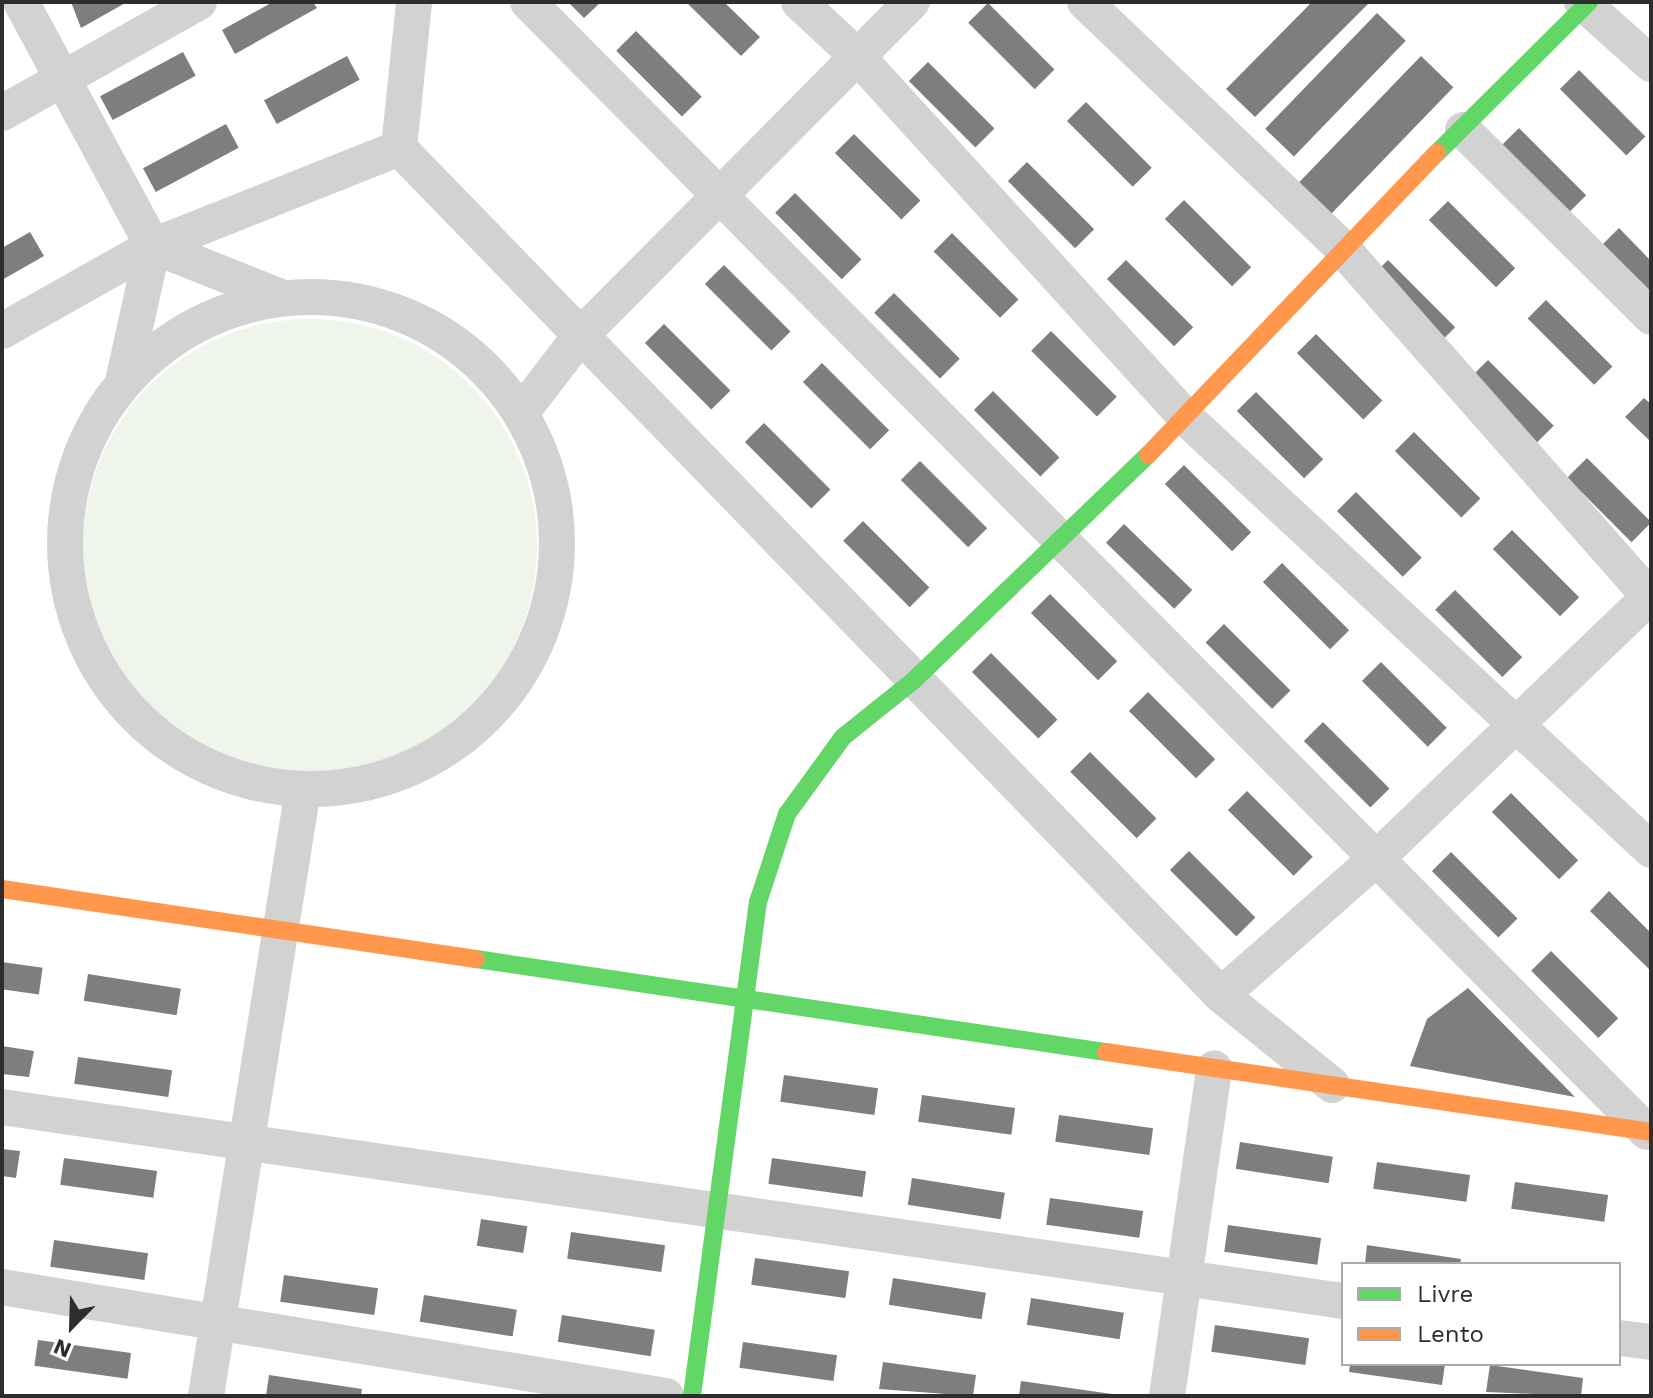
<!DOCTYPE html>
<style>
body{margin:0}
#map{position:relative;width:1653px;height:1398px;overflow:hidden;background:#fff;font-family:"Work Sans",sans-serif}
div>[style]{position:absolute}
.green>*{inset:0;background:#f0f5eb}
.round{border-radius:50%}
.building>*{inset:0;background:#7e7e7e;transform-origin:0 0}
.street>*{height:36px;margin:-18px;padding:0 18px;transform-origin:18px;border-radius:18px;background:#d2d2d2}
.street>.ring{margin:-18px;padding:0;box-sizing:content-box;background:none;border:36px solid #d2d2d2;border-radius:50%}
.fast>*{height:18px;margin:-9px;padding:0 9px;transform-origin:9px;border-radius:9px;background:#63d668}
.slow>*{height:18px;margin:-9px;padding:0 9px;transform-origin:9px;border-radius:9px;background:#ff974d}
span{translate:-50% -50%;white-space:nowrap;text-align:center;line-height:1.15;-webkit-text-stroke:8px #fff;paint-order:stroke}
.frame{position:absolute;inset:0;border:4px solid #2d2d2d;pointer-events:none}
.legend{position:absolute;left:1341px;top:1262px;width:280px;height:104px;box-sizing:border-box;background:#fff;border:2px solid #ababab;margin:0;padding:10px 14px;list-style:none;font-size:24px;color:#2d2d2d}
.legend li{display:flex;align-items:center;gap:16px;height:40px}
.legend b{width:40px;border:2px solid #ababab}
.north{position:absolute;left:32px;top:1286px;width:80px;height:80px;-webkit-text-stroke:6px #fff;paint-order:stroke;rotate:203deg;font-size:22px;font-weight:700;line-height:32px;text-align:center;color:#2d2d2d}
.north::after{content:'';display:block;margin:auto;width:28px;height:36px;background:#2d2d2d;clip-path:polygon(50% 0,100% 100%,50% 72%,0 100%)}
</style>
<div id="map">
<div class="green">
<div class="round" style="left:83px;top:319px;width:454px;height:454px"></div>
</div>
<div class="building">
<div style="clip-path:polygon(71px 2px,127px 2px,81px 28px)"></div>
<div style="clip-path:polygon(273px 2px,313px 2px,317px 8px,235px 54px,222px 30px)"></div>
<div style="clip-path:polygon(568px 2px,601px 2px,584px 18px)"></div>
<div style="clip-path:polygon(686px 2px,724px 2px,760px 37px,741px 56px)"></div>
<div style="clip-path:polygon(1312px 2px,1370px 2px,1255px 117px,1226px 89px)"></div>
<div style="left:988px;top:3px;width:94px;height:28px;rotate:45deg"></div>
<div style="left:1377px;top:13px;width:40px;height:161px;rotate:44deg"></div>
<div style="left:636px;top:31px;width:93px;height:28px;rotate:45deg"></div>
<div style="left:183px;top:52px;width:27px;height:94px;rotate:62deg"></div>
<div style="left:347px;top:56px;width:27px;height:94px;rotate:62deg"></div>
<div style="left:1421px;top:56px;width:45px;height:182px;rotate:44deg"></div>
<div style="left:928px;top:62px;width:94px;height:27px;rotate:45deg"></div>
<div style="left:1579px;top:70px;width:94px;height:27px;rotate:45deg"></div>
<div style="left:1086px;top:102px;width:93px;height:27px;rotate:45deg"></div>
<div style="left:226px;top:124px;width:27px;height:94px;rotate:62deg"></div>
<div style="left:1519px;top:128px;width:95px;height:27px;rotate:45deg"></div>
<div style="left:854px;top:134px;width:94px;height:27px;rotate:45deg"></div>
<div style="left:1027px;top:162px;width:95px;height:27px;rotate:45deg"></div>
<div style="left:795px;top:193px;width:94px;height:28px;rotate:45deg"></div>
<div style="left:1184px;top:200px;width:95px;height:27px;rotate:45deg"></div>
<div style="left:1448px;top:201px;width:95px;height:27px;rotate:45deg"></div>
<div style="clip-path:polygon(1619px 228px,1651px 261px,1651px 299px,1600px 247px)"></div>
<div style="clip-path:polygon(30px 232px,44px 256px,2px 280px,2px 248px)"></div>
<div style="left:952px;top:233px;width:94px;height:26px;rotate:45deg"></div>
<div style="left:1126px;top:260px;width:95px;height:27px;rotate:45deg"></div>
<div style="left:1388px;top:260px;width:95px;height:27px;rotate:45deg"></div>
<div style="left:724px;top:265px;width:94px;height:27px;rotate:45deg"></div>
<div style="left:894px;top:293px;width:93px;height:28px;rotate:45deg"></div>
<div style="left:1546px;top:300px;width:94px;height:26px;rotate:45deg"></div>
<div style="left:664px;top:324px;width:94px;height:27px;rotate:45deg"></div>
<div style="left:1051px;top:331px;width:93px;height:28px;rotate:45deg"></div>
<div style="left:1316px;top:334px;width:94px;height:27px;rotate:45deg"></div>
<div style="left:1488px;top:360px;width:93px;height:27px;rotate:45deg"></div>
<div style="left:822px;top:363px;width:95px;height:27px;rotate:45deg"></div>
<div style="left:993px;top:391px;width:94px;height:27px;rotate:45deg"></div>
<div style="left:1256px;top:392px;width:95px;height:27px;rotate:45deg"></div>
<div style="clip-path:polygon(1644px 398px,1651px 404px,1651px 442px,1625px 417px)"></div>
<div style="left:764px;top:423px;width:94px;height:27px;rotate:45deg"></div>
<div style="left:1414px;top:432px;width:94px;height:27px;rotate:45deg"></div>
<div style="left:1587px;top:458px;width:91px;height:28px;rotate:45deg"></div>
<div style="left:920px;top:461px;width:95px;height:27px;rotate:45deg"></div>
<div style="left:1184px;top:465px;width:95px;height:27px;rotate:45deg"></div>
<div style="left:1356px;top:492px;width:93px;height:27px;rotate:45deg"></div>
<div style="left:863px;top:521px;width:94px;height:28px;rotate:45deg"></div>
<div style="left:1124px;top:524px;width:95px;height:26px;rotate:44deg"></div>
<div style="left:1512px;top:530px;width:95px;height:27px;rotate:45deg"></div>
<div style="left:1282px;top:563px;width:95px;height:27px;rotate:45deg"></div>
<div style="left:1455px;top:590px;width:95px;height:28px;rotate:45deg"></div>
<div style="left:1050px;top:594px;width:95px;height:27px;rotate:45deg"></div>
<div style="left:1224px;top:624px;width:94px;height:26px;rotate:45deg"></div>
<div style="left:991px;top:653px;width:94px;height:27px;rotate:45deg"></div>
<div style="left:1381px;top:662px;width:93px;height:27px;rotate:45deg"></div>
<div style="left:1148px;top:692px;width:95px;height:27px;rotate:45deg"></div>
<div style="left:1323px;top:722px;width:94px;height:27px;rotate:45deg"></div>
<div style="left:1090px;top:752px;width:94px;height:28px;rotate:45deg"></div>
<div style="left:1247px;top:791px;width:93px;height:27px;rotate:45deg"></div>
<div style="left:1511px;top:793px;width:95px;height:27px;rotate:45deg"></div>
<div style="left:1189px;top:851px;width:94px;height:27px;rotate:45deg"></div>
<div style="left:1451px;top:852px;width:94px;height:27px;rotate:45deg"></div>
<div style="clip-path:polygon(1609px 891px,1651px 933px,1651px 971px,1590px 911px)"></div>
<div style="left:1551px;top:951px;width:95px;height:28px;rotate:45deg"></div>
<div style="left:2px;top:962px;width:41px;height:27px;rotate:8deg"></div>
<div style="left:88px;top:974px;width:94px;height:27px;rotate:9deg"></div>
<div style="clip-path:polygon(1468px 988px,1575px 1097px,1410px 1066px,1427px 1019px)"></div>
<div style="clip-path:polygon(2px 1046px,34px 1051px,29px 1077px,2px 1074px)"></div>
<div style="left:78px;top:1057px;width:95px;height:27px;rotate:8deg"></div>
<div style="left:784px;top:1075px;width:95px;height:27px;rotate:8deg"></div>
<div style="left:922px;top:1095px;width:94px;height:27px;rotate:8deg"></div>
<div style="left:1059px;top:1115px;width:95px;height:27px;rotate:8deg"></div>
<div style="left:1240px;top:1142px;width:94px;height:27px;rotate:9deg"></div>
<div style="clip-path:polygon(2px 1149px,20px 1151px,16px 1178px,2px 1176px)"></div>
<div style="left:64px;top:1158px;width:94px;height:27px;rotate:8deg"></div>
<div style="left:772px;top:1158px;width:95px;height:26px;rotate:8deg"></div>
<div style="left:1377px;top:1162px;width:94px;height:27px;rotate:8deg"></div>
<div style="left:912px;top:1178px;width:94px;height:27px;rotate:9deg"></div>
<div style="left:1515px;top:1182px;width:94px;height:27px;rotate:8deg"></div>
<div style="left:1050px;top:1198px;width:94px;height:27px;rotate:8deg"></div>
<div style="left:481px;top:1219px;width:47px;height:27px;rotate:9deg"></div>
<div style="left:1228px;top:1225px;width:94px;height:27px;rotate:8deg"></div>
<div style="left:571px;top:1232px;width:95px;height:27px;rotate:8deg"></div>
<div style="left:54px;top:1240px;width:95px;height:27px;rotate:8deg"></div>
<div style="clip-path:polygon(1367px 1245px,1461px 1259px,1460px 1264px,1365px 1264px)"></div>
<div style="left:755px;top:1258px;width:95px;height:27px;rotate:8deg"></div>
<div style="left:284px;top:1275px;width:95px;height:27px;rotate:8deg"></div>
<div style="left:893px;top:1278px;width:94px;height:27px;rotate:9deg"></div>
<div style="left:424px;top:1295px;width:94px;height:27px;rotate:9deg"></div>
<div style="left:1031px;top:1298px;width:94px;height:27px;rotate:9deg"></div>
<div style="left:562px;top:1315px;width:94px;height:27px;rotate:9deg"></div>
<div style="left:1215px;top:1325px;width:95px;height:27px;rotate:8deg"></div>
<div style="left:38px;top:1340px;width:94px;height:26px;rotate:8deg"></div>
<div style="left:743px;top:1342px;width:95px;height:26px;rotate:8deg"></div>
<div style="clip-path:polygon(883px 1362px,976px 1375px,973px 1396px,879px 1389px)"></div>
<div style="clip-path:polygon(1350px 1364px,1445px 1364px,1442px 1385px,1349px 1372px)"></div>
<div style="clip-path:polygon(1490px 1365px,1583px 1378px,1581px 1396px,1486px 1392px)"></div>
<div style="clip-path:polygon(269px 1375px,362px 1389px,361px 1396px,266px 1396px)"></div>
<div style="clip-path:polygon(1021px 1381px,1112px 1394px,1112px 1396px,1019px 1396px)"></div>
</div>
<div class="street">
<div style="left:21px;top:2px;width:277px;rotate:61.6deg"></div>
<div style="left:153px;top:246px;width:140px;rotate:21.8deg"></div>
<div style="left:528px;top:2px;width:1590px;rotate:45.28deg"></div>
<div style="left:799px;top:2px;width:78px;rotate:42.9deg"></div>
<div style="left:856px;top:55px;width:491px;rotate:47.7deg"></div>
<div style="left:1186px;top:418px;width:635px;rotate:42.89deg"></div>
<div style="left:1085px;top:2px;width:356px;rotate:43.7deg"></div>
<div style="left:1342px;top:248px;width:468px;rotate:48.6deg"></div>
<div style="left:1582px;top:2px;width:93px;rotate:41.9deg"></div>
<div style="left:2px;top:113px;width:226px;rotate:-29.4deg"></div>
<div style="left:1463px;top:130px;width:265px;rotate:44.8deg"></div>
<div style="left:399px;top:148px;width:1180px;rotate:45.86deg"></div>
<div style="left:1221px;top:995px;width:143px;rotate:39deg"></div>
<div style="left:399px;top:148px;width:147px;rotate:-84.1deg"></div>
<div class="ring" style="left:65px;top:297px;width:456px;height:456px"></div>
<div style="left:2px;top:331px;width:173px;rotate:-29.4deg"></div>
<div style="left:153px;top:246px;width:265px;rotate:-21.7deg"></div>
<div style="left:123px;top:382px;width:139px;rotate:-77.6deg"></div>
<div style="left:521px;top:413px;width:98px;rotate:-52.4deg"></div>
<div style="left:581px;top:335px;width:470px;rotate:-45.2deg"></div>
<div style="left:1221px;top:995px;width:208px;rotate:-41.3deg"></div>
<div style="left:1377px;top:858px;width:380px;rotate:-43.8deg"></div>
<div style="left:2px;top:1107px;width:1355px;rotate:8.23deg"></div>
<div style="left:2px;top:1287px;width:673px;rotate:9.32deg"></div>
<div style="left:1619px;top:1338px;width:32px;rotate:7deg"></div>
<div style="left:206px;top:1396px;width:614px;rotate:-80.91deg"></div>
<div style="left:1167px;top:1396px;width:331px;rotate:-81.8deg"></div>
</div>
<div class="fast">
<div style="left:1437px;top:153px;width:214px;rotate:-44.8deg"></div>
<div style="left:476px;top:959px;width:637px;rotate:8.4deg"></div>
<div style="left:692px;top:1396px;width:498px;rotate:-82.4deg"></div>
<div style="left:758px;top:902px;width:93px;rotate:-71.8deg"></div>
<div style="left:787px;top:814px;width:95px;rotate:-54deg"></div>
<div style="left:843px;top:737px;width:90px;rotate:-38.7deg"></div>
<div style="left:913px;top:681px;width:326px;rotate:-43.9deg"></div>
</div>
<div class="slow">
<div style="left:1148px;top:455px;width:418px;rotate:-46.3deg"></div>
<div style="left:2px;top:889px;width:479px;rotate:8.4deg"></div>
<div style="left:1106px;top:1052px;width:551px;rotate:8.35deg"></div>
</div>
<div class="frame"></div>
<ul class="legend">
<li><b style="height:10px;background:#63d668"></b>Livre</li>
<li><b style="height:10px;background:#ff974d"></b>Lento</li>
</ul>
<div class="north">N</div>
</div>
